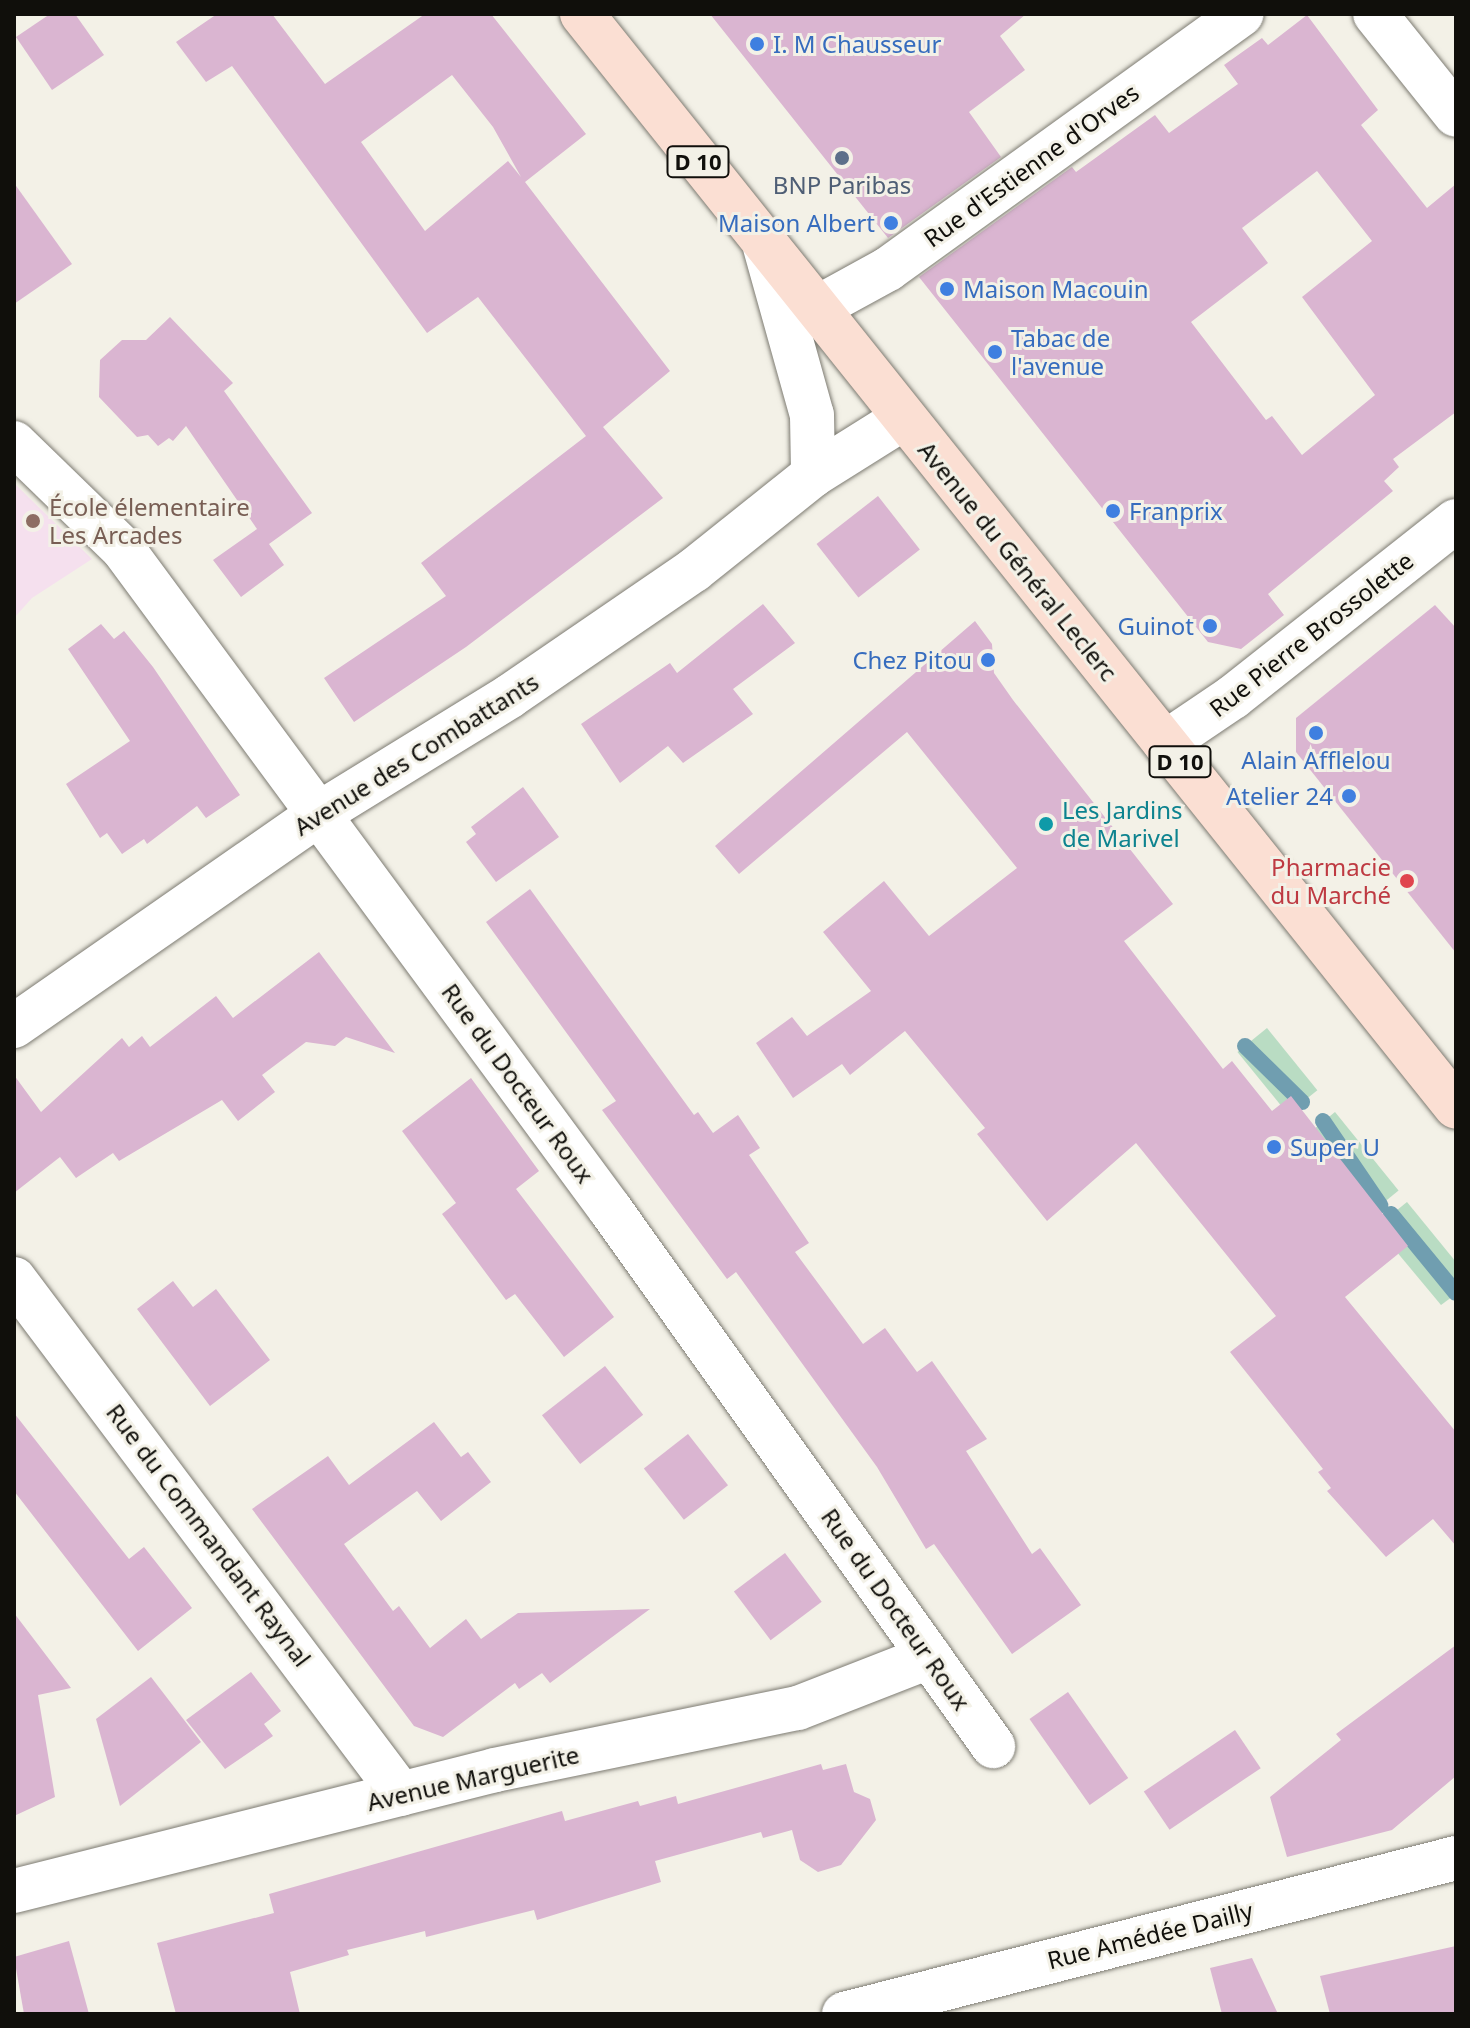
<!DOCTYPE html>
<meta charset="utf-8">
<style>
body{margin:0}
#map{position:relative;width:1470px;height:2028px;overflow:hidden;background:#f3f1e7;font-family:"Noto Sans",sans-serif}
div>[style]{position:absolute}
.education>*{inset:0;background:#f5e0ee}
.green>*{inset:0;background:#b9dcc3;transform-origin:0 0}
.stream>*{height:16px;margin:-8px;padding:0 8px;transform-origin:8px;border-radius:8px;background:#709eb0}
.building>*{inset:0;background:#dab5d1;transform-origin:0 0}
.roads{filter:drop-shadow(0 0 2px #7d7b72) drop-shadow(0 0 2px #7d7b72)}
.minor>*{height:44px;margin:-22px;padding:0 22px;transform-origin:22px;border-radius:22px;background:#fff}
.major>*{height:44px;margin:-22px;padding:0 22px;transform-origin:22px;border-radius:22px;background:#fbdfd3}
.dots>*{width:22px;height:22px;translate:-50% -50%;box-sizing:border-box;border:4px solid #f3f1e7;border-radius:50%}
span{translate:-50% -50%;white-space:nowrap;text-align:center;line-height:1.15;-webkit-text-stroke:6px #f3f1e7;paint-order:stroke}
.shield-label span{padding:2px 6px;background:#f3f1e7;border:2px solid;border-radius:6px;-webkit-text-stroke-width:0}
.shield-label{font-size:22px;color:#100f0b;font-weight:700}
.shop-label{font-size:24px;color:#366cbe}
.left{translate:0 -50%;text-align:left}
.right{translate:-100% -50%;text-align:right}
.street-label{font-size:24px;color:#100f0b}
.service-label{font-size:24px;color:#4e5e75}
.education-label{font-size:24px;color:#785e54}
.culture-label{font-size:24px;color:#0d838f}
.health-label{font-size:24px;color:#be3a42}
.frame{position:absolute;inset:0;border:16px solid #100f0b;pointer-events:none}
</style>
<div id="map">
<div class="education">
<div style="clip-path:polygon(14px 483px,92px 559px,32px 598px,14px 618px)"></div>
</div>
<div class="green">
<div style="left:1267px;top:1028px;width:80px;height:38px;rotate:51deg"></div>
<div style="left:1335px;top:1112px;width:101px;height:38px;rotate:51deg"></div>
<div style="clip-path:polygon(1407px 1202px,1456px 1262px,1456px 1294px,1441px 1305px,1376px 1227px)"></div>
</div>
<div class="stream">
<div style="left:1245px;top:1046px;width:80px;rotate:44.5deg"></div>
<div style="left:1323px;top:1121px;width:102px;rotate:55.8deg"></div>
<div style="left:1391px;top:1214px;width:102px;rotate:50.6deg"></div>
</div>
<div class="building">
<div style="clip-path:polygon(50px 14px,75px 14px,104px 55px,52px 90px,16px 37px)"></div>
<div style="clip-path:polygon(evenodd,217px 14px,272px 14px,325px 84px,425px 14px,491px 14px,586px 134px,525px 182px,670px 371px,603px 427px,663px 498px,466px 647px,354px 722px,324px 678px,446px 596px,421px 563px,586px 436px,478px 297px,427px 333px,232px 66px,206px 82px,176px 42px,217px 14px,452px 75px,493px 127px,521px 177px,508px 161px,425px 231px,361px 142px,452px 75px)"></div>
<div style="clip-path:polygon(710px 14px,1026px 14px,1000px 36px,1025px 70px,969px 112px,1001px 157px,888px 238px)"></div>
<div style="clip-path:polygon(evenodd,1307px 15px,1378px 110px,1361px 125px,1427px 208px,1456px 184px,1456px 412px,1393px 459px,1399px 467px,1384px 481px,1393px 491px,1268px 594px,1284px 615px,1241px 649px,1208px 642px,919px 277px,1072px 167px,1076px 172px,1155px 115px,1169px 133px,1238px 84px,1224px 65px,1262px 38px,1268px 45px,1307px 15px,1317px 171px,1372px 241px,1302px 297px,1375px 395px,1302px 455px,1272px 416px,1266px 420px,1191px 322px,1268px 263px,1242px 228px,1317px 171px)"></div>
<div style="clip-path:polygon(14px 183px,72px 264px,14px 304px)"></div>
<div style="clip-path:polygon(170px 317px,233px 383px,224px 391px,312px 513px,269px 544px,284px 565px,241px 597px,213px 560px,257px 529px,186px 426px,173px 441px,169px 438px,158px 446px,148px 435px,137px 437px,99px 397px,100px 360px,122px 340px,146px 340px)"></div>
<div style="left:878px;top:496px;width:68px;height:78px;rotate:52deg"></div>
<div style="clip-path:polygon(763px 604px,795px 643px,733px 689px,753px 714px,683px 763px,668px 746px,620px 783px,581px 724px,670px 663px,677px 673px)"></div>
<div style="clip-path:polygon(1435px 605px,1456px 628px,1456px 953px,1296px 752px,1296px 718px)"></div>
<div style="clip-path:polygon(975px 621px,992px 644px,994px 673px,1013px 700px,1173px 904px,1124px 941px,1223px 1069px,1232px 1061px,1272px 1111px,1291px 1096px,1408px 1246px,1345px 1297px,1456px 1432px,1456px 1546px,1433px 1519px,1386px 1557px,1327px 1491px,1331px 1488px,1318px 1472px,1323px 1469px,1230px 1352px,1276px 1316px,1136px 1143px,1047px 1221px,977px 1134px,985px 1128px,905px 1031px,850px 1075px,842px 1064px,793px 1098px,756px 1043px,792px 1017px,807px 1036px,871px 991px,823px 932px,884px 881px,929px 936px,1017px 868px,907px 732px,739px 874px,715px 846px)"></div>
<div style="clip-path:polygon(101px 624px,114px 639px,124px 631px,153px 667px,240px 795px,206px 818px,197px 806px,147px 844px,144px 839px,122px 854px,107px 833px,100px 838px,66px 784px,130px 741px,68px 649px)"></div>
<div style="clip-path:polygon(523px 787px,559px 837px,496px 882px,466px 842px,476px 834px,471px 827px)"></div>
<div style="clip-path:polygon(530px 889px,694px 1115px,698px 1112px,713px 1133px,738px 1115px,760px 1148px,749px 1155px,809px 1243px,795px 1252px,863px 1344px,885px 1328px,917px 1372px,932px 1361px,987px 1439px,966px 1451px,1032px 1554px,1040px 1548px,1081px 1605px,1012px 1654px,934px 1544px,926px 1549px,877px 1467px,736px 1272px,727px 1279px,602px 1110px,616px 1101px,486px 922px)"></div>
<div style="clip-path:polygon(319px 952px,395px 1053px,346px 1037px,335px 1046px,306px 1042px,262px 1075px,275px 1092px,238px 1121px,222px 1100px,119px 1161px,113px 1153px,76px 1178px,60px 1157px,14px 1193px,14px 1075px,41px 1112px,122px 1038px,129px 1047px,142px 1036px,150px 1047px,216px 996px,233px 1018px)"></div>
<div style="clip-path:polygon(471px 1078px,539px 1171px,516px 1189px,614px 1317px,564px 1357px,515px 1294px,506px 1300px,442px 1214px,456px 1203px,402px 1131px)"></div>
<div style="clip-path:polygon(173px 1281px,193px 1307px,216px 1289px,270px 1360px,210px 1406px,137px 1309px)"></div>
<div style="left:605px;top:1366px;width:62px;height:80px;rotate:52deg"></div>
<div style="clip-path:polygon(14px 1413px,129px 1559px,144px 1547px,192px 1608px,138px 1651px,14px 1491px)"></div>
<div style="clip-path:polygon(434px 1422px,461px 1457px,468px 1452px,491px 1482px,441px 1521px,417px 1491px,344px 1544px,393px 1611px,399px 1606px,430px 1648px,466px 1619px,481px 1639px,518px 1613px,650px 1609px,550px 1683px,542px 1673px,519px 1689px,515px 1683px,443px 1737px,414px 1726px,252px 1509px,328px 1456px,349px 1485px)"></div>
<div style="left:688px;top:1434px;width:65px;height:56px;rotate:52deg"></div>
<div style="left:785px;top:1553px;width:61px;height:64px;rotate:53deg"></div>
<div style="clip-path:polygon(14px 1613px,71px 1688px,38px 1695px,55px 1797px,14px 1816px)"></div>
<div style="clip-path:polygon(1456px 1645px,1456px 1776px,1392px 1830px,1287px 1857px,1270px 1797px,1341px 1740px,1336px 1734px)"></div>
<div style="clip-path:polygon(251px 1672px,281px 1711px,264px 1724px,273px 1736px,225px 1769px,186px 1720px)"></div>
<div style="clip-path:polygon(151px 1677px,201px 1742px,120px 1806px,96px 1719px)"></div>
<div style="left:1068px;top:1692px;width:105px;height:47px;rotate:55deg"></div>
<div style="left:1235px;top:1730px;width:46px;height:110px;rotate:56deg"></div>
<div style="clip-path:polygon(821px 1764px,823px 1770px,846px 1764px,854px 1792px,870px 1799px,876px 1820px,841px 1865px,818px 1872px,800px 1860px,792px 1830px,763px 1838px,761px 1832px,655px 1861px,661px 1882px,537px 1920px,534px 1910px,426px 1937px,425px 1931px,347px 1950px,349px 1955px,290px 1972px,300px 2014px,176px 2014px,157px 1943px,274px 1913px,269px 1894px,562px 1811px,565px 1821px,638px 1801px,640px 1806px,676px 1796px,678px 1804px)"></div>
<div style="clip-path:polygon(69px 1941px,89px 2014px,24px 2014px,14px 1957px)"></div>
<div style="clip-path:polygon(1456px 1946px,1456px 2014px,1330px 2014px,1320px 1976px)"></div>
<div style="clip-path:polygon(1252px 1958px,1278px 2014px,1222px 2014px,1210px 1968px)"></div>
</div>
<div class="roads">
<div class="minor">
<div style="left:1375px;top:14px;width:129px;rotate:51.3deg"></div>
<div style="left:765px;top:247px;width:174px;rotate:74.4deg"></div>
<div style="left:812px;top:415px;width:60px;rotate:89deg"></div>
<div style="left:815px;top:309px;width:83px;rotate:-28.7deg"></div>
<div style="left:888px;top:269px;width:436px;rotate:-35.8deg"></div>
<div style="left:14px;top:443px;width:152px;rotate:44.2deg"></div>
<div style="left:123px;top:549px;width:820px;rotate:53.58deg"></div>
<div style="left:610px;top:1209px;width:660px;rotate:54.5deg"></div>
<div style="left:1165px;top:743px;width:82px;rotate:-34.1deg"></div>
<div style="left:1233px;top:697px;width:284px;rotate:-38.3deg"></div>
<div style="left:14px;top:1026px;width:373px;rotate:-34.8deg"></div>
<div style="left:320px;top:813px;width:223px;rotate:-31.6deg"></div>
<div style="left:510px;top:696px;width:223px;rotate:-34.4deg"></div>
<div style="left:694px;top:570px;width:152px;rotate:-38.6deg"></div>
<div style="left:813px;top:475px;width:107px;rotate:-32.1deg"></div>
<div style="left:14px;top:1279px;width:644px;rotate:53.08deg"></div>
<div style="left:14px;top:1891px;width:496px;rotate:-14.1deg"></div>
<div style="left:495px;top:1770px;width:309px;rotate:-11.6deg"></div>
<div style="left:798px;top:1708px;width:141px;rotate:-21.3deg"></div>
<div style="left:844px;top:2014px;width:632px;rotate:-14.3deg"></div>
</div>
<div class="major">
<div style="left:582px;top:14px;width:1399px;rotate:51.35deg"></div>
</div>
</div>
<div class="dots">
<div style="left:757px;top:44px;background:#3f7fe0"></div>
<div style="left:842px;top:158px;background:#5c6f8a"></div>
<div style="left:891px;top:223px;background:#3f7fe0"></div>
<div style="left:947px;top:289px;background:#3f7fe0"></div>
<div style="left:995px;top:352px;background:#3f7fe0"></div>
<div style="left:1113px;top:511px;background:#3f7fe0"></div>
<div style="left:33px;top:521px;background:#8d6e63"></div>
<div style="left:1210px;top:626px;background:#3f7fe0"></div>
<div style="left:988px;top:660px;background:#3f7fe0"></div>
<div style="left:1316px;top:733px;background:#3f7fe0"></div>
<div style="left:1349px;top:796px;background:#3f7fe0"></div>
<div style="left:1046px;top:824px;background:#0f9aa8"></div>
<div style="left:1407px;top:881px;background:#e0444e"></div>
<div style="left:1274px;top:1147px;background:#3f7fe0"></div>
</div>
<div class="shield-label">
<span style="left:698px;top:162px">D 10</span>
<span style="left:1180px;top:762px">D 10</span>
</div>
<div class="shop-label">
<span class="left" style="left:773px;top:44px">I. M Chausseur</span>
<span class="right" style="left:875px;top:223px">Maison Albert</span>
<span class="left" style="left:963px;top:289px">Maison Macouin</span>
<span class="left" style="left:1011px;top:352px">Tabac de<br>l'avenue</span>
<span class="left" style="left:1129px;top:511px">Franprix</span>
<span class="right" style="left:1194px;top:626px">Guinot</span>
<span class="right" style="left:972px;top:660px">Chez Pitou</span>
<span style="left:1316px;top:760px">Alain Afflelou</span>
<span class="right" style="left:1333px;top:796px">Atelier 24</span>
<span class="left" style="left:1290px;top:1147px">Super U</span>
</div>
<div class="street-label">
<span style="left:1031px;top:165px;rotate:-36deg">Rue d'Estienne d'Orves</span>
<span style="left:1018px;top:561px;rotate:51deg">Avenue du Général Leclerc</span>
<span style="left:1311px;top:634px;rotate:-38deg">Rue Pierre Brossolette</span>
<span style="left:416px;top:754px;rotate:-32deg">Avenue des Combattants</span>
<span style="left:518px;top:1083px;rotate:54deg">Rue du Docteur Roux</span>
<span style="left:209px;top:1535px;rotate:53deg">Rue du Commandant Raynal</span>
<span style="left:896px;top:1609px;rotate:55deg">Rue du Docteur Roux</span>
<span style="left:473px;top:1778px;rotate:-13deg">Avenue Marguerite</span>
<span style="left:1150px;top:1935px;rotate:-14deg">Rue Amédée Dailly</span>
</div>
<div class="service-label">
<span style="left:842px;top:185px">BNP Paribas</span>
</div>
<div class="education-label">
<span class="left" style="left:49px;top:521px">École élementaire<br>Les Arcades</span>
</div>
<div class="culture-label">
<span class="left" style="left:1062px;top:824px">Les Jardins<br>de Marivel</span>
</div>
<div class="health-label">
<span class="right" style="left:1391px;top:881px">Pharmacie<br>du Marché</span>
</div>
<div class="frame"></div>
</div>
